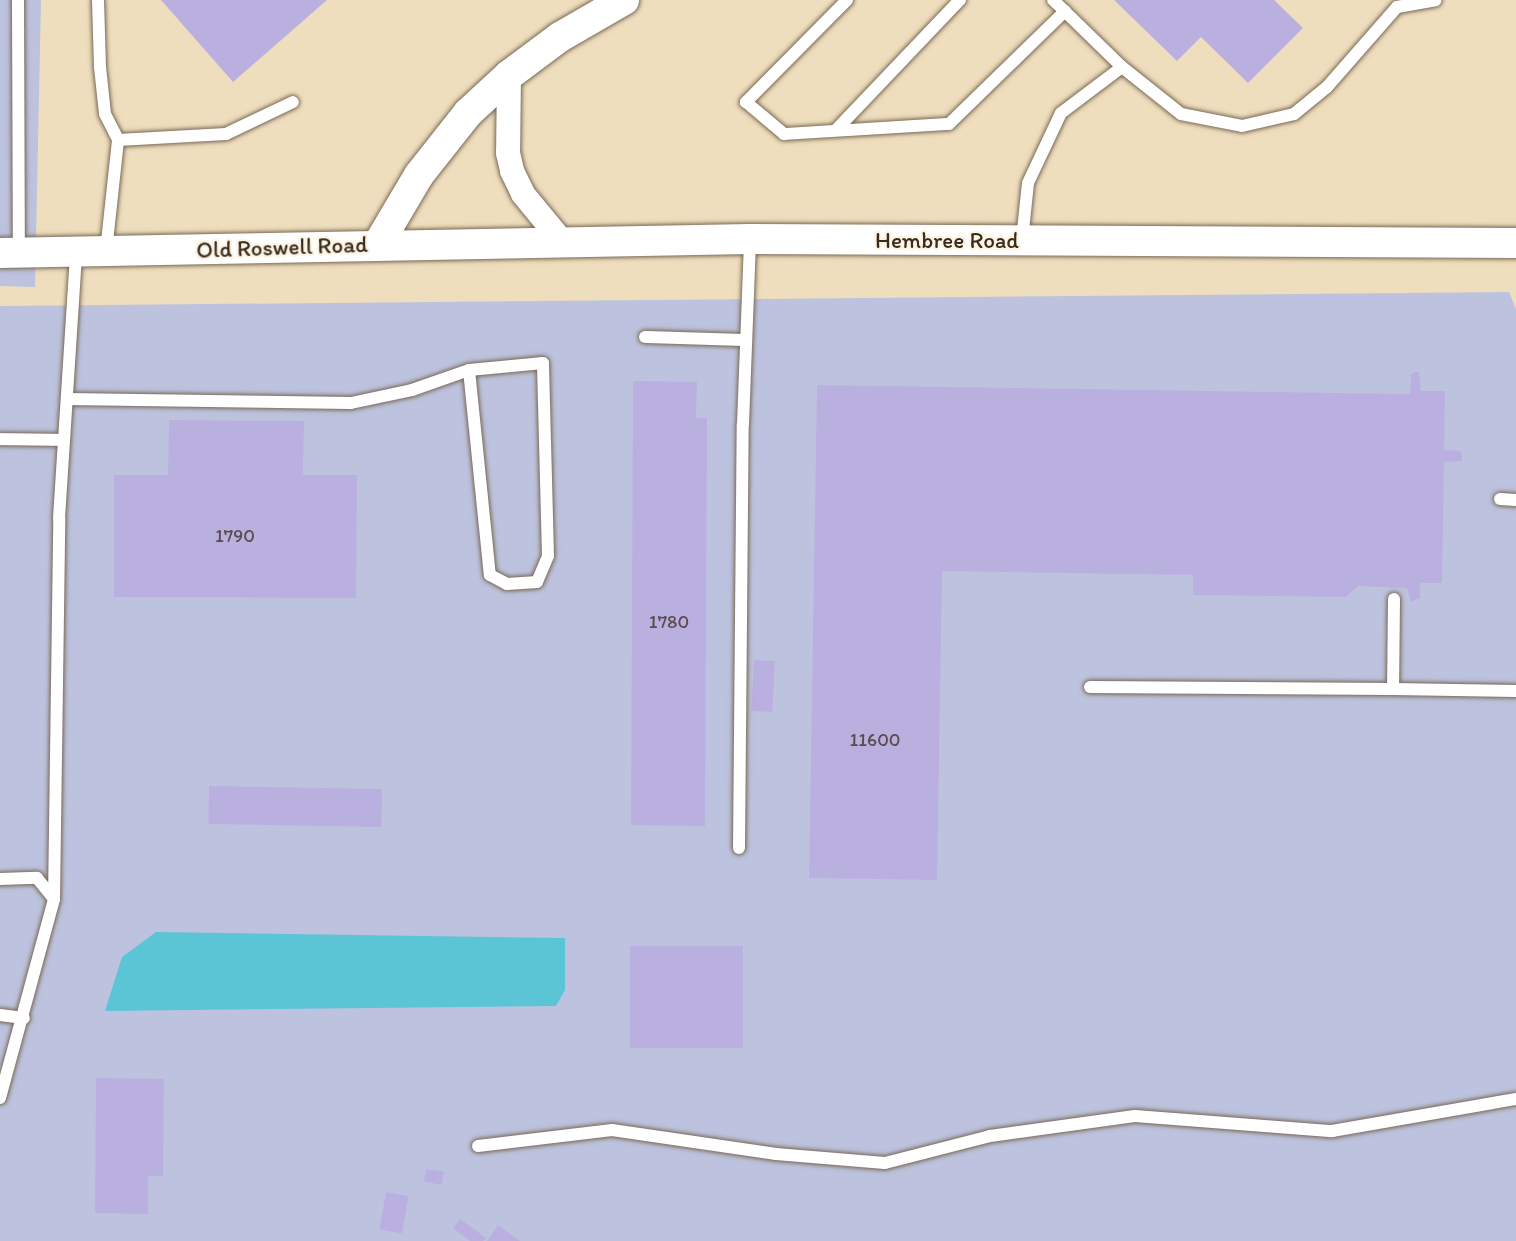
<!DOCTYPE html>
<style>
body{margin:0}
#map{position:relative;width:1516px;height:1241px;overflow:hidden;background:#efdebd;font-family:Itim,sans-serif}
div>[style]{position:absolute}
.industrial>*{inset:0;background:#bdc3de}
.water>*{inset:0;background:#5bc5d6}
.building>*{inset:0;background:#bab0e0;transform-origin:0 0}
.roads{filter:drop-shadow(0 0 2px #7a6956) drop-shadow(0 0 2px #7a6956)}
.service>*{height:12px;margin:-6px;padding:0 6px;transform-origin:6px;border-radius:6px;background:#fff}
.minor>*{height:24px;margin:-12px;padding:0 12px;transform-origin:12px;border-radius:12px;background:#fff}
.tertiary>*{height:30px;margin:-15px;padding:0 15px;transform-origin:15px;border-radius:15px;background:#fff}
span{translate:-50% -50%;white-space:nowrap;text-align:center;line-height:1.15;-webkit-text-stroke:5px #fcf5e5;paint-order:stroke}
.number-label{font-size:19px;color:#5b4c4e}
.number-label span{-webkit-text-stroke-width:0}
.street-label{font-size:23px;color:#3b2a1e}
</style>
<div id="map">
<div class="industrial">
<div style="clip-path:polygon(0 0,41px 0,35px 287px,0 286px)"></div>
<div style="clip-path:polygon(1509px 292px,1516px 309px,1516px 1241px,0 1241px,0 306px)"></div>
</div>
<div class="water">
<div style="clip-path:polygon(156px 932px,565px 938px,565px 990px,556px 1006px,105px 1011px,122px 957px)"></div>
</div>
<div class="building">
<div style="clip-path:polygon(161px 0,327px 0,233px 82px)"></div>
<div style="clip-path:polygon(1114px 0,1274px 0,1303px 28px,1248px 83px,1201px 37px,1177px 61px)"></div>
<div style="clip-path:polygon(1414px 372px,1419px 372px,1421px 391px,1445px 391px,1444px 450px,1460px 451px,1462px 454px,1462px 461px,1444px 462px,1442px 583px,1420px 583px,1420px 598px,1411px 602px,1407px 588px,1358px 586px,1346px 597px,1193px 595px,1193px 575px,942px 571px,937px 880px,809px 878px,817px 385px,1410px 394px,1411px 375px)"></div>
<div style="clip-path:polygon(633px 381px,697px 382px,696px 418px,707px 418px,705px 826px,631px 825px)"></div>
<div style="clip-path:polygon(169px 420px,304px 421px,303px 475px,357px 475px,356px 598px,114px 597px,114px 475px,168px 475px)"></div>
<div style="left:754px;top:660px;width:21px;height:51px;rotate:3deg"></div>
<div style="left:209px;top:786px;width:173px;height:38px;rotate:1deg"></div>
<div style="left:630px;top:946px;width:113px;height:102px"></div>
<div style="clip-path:polygon(96px 1078px,164px 1079px,163px 1176px,148px 1176px,148px 1214px,95px 1213px)"></div>
<div style="left:426px;top:1169px;width:18px;height:13px;rotate:9deg"></div>
<div style="left:386px;top:1192px;width:23px;height:38px;rotate:10deg"></div>
<div style="clip-path:polygon(460px 1219px,486px 1238px,483px 1241px,470px 1241px,453px 1228px)"></div>
<div style="clip-path:polygon(498px 1225px,520px 1241px,487px 1241px)"></div>
</div>
<div class="roads">
<div class="service">
<div style="left:18px;top:0;width:252px;rotate:89.8deg"></div>
<div style="left:98px;top:0;width:67px;rotate:88.3deg"></div>
<div style="left:100px;top:67px;width:47px;rotate:83.9deg"></div>
<div style="left:105px;top:114px;width:29px;rotate:63deg"></div>
<div style="left:847px;top:0;width:144px;rotate:134.7deg"></div>
<div style="left:746px;top:102px;width:50px;rotate:40.1deg"></div>
<div style="left:784px;top:134px;width:165px;rotate:-3.5deg"></div>
<div style="left:949px;top:124px;width:162px;rotate:-44.2deg"></div>
<div style="left:1122px;top:67px;width:75px;rotate:38.5deg"></div>
<div style="left:1181px;top:114px;width:62px;rotate:11.1deg"></div>
<div style="left:1242px;top:126px;width:53px;rotate:-13deg"></div>
<div style="left:1294px;top:114px;width:43px;rotate:-39.3deg"></div>
<div style="left:1327px;top:87px;width:106px;rotate:-48.8deg"></div>
<div style="left:1397px;top:7px;width:39px;rotate:-10deg"></div>
<div style="left:836px;top:130px;width:180px;rotate:-46.4deg"></div>
<div style="left:1022px;top:240px;width:57px;rotate:-84deg"></div>
<div style="left:1028px;top:183px;width:77px;rotate:-64.8deg"></div>
<div style="left:1061px;top:113px;width:76px;rotate:-37deg"></div>
<div style="left:1122px;top:67px;width:96px;rotate:-135.8deg"></div>
<div style="left:106px;top:251px;width:112px;rotate:-83.8deg"></div>
<div style="left:118px;top:140px;width:108px;rotate:-3.2deg"></div>
<div style="left:226px;top:134px;width:74px;rotate:-25.5deg"></div>
<div style="left:645px;top:337px;width:101px;rotate:1.7deg"></div>
<div style="left:67px;top:399px;width:284px;rotate:0.8deg"></div>
<div style="left:351px;top:403px;width:62px;rotate:-12deg"></div>
<div style="left:412px;top:390px;width:60px;rotate:-19.3deg"></div>
<div style="left:469px;top:370px;width:206px;rotate:84.2deg"></div>
<div style="left:490px;top:575px;width:19px;rotate:28deg"></div>
<div style="left:507px;top:584px;width:30px;rotate:-4deg"></div>
<div style="left:537px;top:582px;width:28px;rotate:-67deg"></div>
<div style="left:548px;top:556px;width:193px;rotate:-91.5deg"></div>
<div style="left:543px;top:363px;width:74px;rotate:174.6deg"></div>
<div style="left:0;top:439px;width:64px;rotate:0.9deg"></div>
<div style="left:1500px;top:499px;width:16px;rotate:4deg"></div>
<div style="left:1394px;top:599px;width:90px;rotate:90.6deg"></div>
<div style="left:1393px;top:689px;width:123px;rotate:0.9deg"></div>
<div style="left:1090px;top:687px;width:303px;rotate:0.4deg"></div>
<div style="left:739px;top:848px;width:424px;rotate:-89.5deg"></div>
<div style="left:743px;top:424px;width:185px;rotate:-87.8deg"></div>
<div style="left:0;top:879px;width:37px;rotate:-2deg"></div>
<div style="left:37px;top:878px;width:27px;rotate:51deg"></div>
<div style="left:0;top:1015px;width:24px;rotate:7deg"></div>
<div style="left:0;top:1098px;width:206px;rotate:-74.8deg"></div>
<div style="left:54px;top:899px;width:381px;rotate:-89.2deg"></div>
<div style="left:59px;top:518px;width:266px;rotate:-86.3deg"></div>
<div style="left:478px;top:1146px;width:135px;rotate:-6.8deg"></div>
<div style="left:612px;top:1130px;width:166px;rotate:8.3deg"></div>
<div style="left:776px;top:1154px;width:109px;rotate:4.7deg"></div>
<div style="left:885px;top:1163px;width:108px;rotate:-14.4deg"></div>
<div style="left:990px;top:1136px;width:146px;rotate:-7.9deg"></div>
<div style="left:1135px;top:1116px;width:198px;rotate:4.4deg"></div>
<div style="left:1332px;top:1131px;width:187px;rotate:-9.9deg"></div>
</div>
<div class="minor">
<div style="left:509px;top:75px;width:78px;rotate:90.7deg"></div>
<div style="left:508px;top:153px;width:18px;rotate:77deg"></div>
<div style="left:512px;top:171px;width:25px;rotate:64deg"></div>
<div style="left:523px;top:194px;width:65px;rotate:50.6deg"></div>
</div>
<div class="tertiary">
<div style="left:377px;top:246px;width:82px;rotate:-59.4deg"></div>
<div style="left:419px;top:175px;width:79px;rotate:-51.7deg"></div>
<div style="left:468px;top:113px;width:56px;rotate:-42.8deg"></div>
<div style="left:509px;top:75px;width:64px;rotate:-36.7deg"></div>
<div style="left:560px;top:37px;width:74px;rotate:-30deg"></div>
<div style="left:0;top:253px;width:750px;rotate:-1.07deg"></div>
<div style="left:750px;top:239px;width:766px;rotate:0.3deg"></div>
</div>
</div>
<div class="number-label">
<span style="left:235px;top:536px">1790</span>
<span style="left:669px;top:622px">1780</span>
<span style="left:875px;top:740px">11600</span>
</div>
<div class="street-label">
<span style="left:947px;top:240px">Hembree Road</span>
<span style="left:282px;top:247px;rotate:-2deg">Old Roswell Road</span>
</div>
</div>
